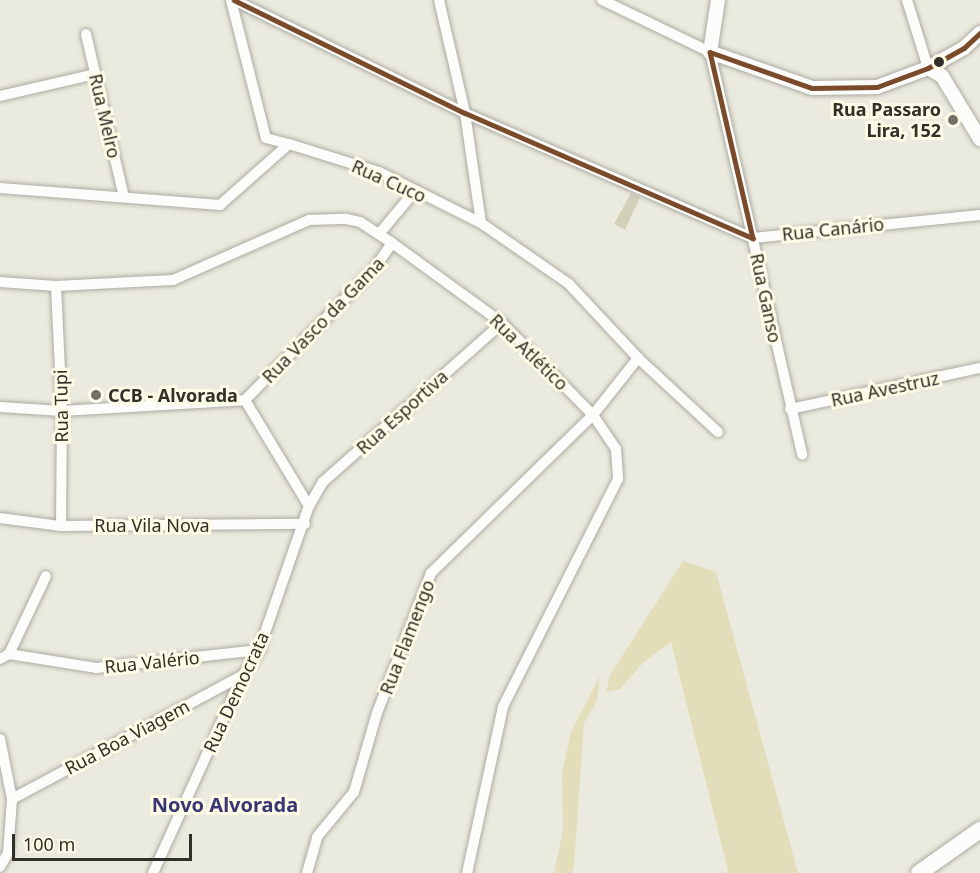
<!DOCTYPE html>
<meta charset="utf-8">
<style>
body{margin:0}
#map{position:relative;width:980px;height:873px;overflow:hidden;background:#ebeade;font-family:"Noto Sans",sans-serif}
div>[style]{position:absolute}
.green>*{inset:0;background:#e2deb9}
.building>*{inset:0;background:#d3d0ba}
.roads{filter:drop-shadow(0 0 2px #acaba3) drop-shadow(0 0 2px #acaba3)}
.minor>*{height:10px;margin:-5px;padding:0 5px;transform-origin:5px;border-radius:5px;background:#fcfcfa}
.tertiary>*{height:14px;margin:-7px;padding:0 7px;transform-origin:7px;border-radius:7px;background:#fcfcfa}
.primary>*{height:16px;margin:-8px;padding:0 8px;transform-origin:8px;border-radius:8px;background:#fcfcfa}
.bus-1>*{height:4.5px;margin:-2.25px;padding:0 2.25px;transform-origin:2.25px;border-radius:2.25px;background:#7a4b2a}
.dots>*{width:16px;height:16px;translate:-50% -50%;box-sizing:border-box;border:3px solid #fefce6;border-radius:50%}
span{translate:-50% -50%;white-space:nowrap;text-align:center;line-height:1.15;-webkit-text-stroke:6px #fefce6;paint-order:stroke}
.poi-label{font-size:18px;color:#313028;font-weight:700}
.right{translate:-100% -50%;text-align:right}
.left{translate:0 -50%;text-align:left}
.street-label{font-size:18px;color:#313028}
.neighbourhood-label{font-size:20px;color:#393773;font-weight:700}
.scale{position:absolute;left:12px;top:834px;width:180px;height:27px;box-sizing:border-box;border:3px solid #313028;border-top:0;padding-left:8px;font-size:18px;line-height:21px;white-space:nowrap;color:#313028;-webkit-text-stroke:4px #fefce6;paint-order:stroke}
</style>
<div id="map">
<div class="green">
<div style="clip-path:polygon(683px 561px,716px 572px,798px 873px,725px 873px,728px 871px,671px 642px,643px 663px,620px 689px,606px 692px,610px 675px)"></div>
<div style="clip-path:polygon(600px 676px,597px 701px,584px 723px,574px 865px,572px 873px,554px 873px,563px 830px,562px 774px,571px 732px)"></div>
</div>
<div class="building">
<div style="clip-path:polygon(631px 193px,640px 197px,625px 230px,614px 224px)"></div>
</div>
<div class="roads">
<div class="minor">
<div style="left:231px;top:0;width:142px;rotate:75.8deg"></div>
<div style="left:266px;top:138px;width:24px;rotate:15deg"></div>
<div style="left:234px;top:0;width:257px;rotate:26.1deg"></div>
<div style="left:465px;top:113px;width:314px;rotate:23.5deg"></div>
<div style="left:753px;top:238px;width:228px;rotate:-5.8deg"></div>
<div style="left:439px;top:0;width:116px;rotate:77deg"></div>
<div style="left:465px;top:113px;width:111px;rotate:81.7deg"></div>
<div style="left:602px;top:0;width:120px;rotate:25.7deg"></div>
<div style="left:710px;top:52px;width:413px;rotate:77.1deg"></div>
<div style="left:907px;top:0;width:71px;rotate:72.8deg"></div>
<div style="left:86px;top:34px;width:167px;rotate:76.9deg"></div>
<div style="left:0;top:96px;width:98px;rotate:-13deg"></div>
<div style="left:0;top:188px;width:221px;rotate:4.4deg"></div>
<div style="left:220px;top:205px;width:92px;rotate:-41.5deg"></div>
<div style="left:289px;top:144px;width:94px;rotate:17.3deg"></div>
<div style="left:379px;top:172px;width:114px;rotate:26.6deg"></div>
<div style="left:481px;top:223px;width:107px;rotate:34.7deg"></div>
<div style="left:569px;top:284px;width:101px;rotate:47deg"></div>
<div style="left:638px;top:358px;width:109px;rotate:42.8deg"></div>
<div style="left:379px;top:234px;width:56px;rotate:-50.1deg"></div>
<div style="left:0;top:282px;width:56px;rotate:4.1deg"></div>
<div style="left:56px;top:286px;width:117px;rotate:-2.9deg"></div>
<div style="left:173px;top:280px;width:149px;rotate:-23.8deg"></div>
<div style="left:309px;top:220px;width:37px;rotate:-2deg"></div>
<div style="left:346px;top:219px;width:14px;rotate:12deg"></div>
<div style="left:360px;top:222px;width:38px;rotate:33deg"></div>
<div style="left:392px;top:243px;width:136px;rotate:36deg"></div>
<div style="left:502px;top:323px;width:129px;rotate:45.3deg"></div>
<div style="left:593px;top:415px;width:41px;rotate:55.9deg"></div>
<div style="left:616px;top:449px;width:30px;rotate:86deg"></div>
<div style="left:618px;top:479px;width:255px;rotate:116.8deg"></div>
<div style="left:503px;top:707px;width:170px;rotate:102.2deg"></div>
<div style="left:56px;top:286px;width:125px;rotate:87.3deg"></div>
<div style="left:62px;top:411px;width:115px;rotate:90.5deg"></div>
<div style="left:245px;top:400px;width:124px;rotate:58.9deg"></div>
<div style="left:0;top:407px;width:62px;rotate:3.7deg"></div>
<div style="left:62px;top:411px;width:183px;rotate:-3.4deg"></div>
<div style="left:245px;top:400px;width:185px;rotate:-45.4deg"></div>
<div style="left:375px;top:268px;width:30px;rotate:-56deg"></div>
<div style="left:790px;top:409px;width:194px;rotate:-12.2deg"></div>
<div style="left:0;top:518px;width:62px;rotate:7.5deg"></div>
<div style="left:61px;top:526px;width:244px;rotate:-0.5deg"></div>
<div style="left:9px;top:654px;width:88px;rotate:9.1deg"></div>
<div style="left:96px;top:668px;width:164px;rotate:-6.3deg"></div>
<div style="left:0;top:659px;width:10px;rotate:-29deg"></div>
<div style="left:9px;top:654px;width:86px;rotate:-64.6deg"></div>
<div style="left:0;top:739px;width:61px;rotate:78.7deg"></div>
<div style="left:12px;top:799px;width:54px;rotate:94.2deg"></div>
<div style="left:8px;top:853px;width:16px;rotate:120deg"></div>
<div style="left:12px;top:799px;width:262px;rotate:-28.2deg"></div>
<div style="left:153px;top:873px;width:217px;rotate:-65.6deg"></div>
<div style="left:243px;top:675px;width:30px;rotate:-57deg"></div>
<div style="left:259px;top:650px;width:152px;rotate:-70.9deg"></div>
<div style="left:309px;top:506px;width:28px;rotate:-60deg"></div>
<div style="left:323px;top:482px;width:239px;rotate:-41.6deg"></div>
<div style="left:307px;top:873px;width:37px;rotate:-74deg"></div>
<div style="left:317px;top:837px;width:58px;rotate:-50.6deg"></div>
<div style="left:354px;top:792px;width:82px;rotate:-73.8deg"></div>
<div style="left:377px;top:713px;width:150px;rotate:-68.9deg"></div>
<div style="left:431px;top:573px;width:226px;rotate:-44.3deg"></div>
<div style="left:593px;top:415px;width:73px;rotate:-51.7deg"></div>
</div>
<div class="tertiary">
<div style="left:718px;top:0;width:53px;rotate:98.7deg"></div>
<div style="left:710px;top:52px;width:108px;rotate:19.4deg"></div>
<div style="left:812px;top:88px;width:65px;rotate:-0.9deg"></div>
<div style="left:877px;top:87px;width:54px;rotate:-20.4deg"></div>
<div style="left:928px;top:68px;width:41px;rotate:-29.1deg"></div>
<div style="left:964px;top:48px;width:22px;rotate:-43deg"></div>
<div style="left:928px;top:68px;width:16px;rotate:30deg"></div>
<div style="left:942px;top:76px;width:74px;rotate:58.9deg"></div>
</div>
<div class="primary">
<div style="left:919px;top:873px;width:75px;rotate:-35.2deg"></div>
</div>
</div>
<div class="bus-1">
<div style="left:234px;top:0;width:257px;rotate:26.1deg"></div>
<div style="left:465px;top:113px;width:314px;rotate:23.5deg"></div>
<div style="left:710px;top:52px;width:108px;rotate:19.4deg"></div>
<div style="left:812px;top:88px;width:65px;rotate:-0.9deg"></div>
<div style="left:877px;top:87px;width:54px;rotate:-20.4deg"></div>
<div style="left:928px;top:68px;width:41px;rotate:-29.1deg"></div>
<div style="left:964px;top:48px;width:22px;rotate:-43deg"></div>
<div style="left:710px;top:52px;width:191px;rotate:77deg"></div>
</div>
<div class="dots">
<div style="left:939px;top:62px;background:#313028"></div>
<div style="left:953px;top:120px;background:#727168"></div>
<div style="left:96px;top:395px;background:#727168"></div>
</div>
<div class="poi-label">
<span class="right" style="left:941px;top:120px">Rua Passaro<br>Lira, 152</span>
<span class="left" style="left:108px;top:395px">CCB - Alvorada</span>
</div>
<div class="street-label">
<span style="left:105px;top:116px;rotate:77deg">Rua Melro</span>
<span style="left:389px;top:181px;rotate:24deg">Rua Cuco</span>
<span style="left:833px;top:229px;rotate:-6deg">Rua Canário</span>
<span style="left:766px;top:298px;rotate:78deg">Rua Ganso</span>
<span style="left:323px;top:320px;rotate:-46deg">Rua Vasco da Gama</span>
<span style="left:529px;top:352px;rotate:44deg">Rua Atlético</span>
<span style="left:885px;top:389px;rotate:-12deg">Rua Avestruz</span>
<span style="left:61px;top:406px;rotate:-91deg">Rua Tupi</span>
<span style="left:402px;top:412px;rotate:-42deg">Rua Esportiva</span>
<span style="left:152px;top:525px">Rua Vila Nova</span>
<span style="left:407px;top:637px;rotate:-69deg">Rua Flamengo</span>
<span style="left:152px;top:662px;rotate:-6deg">Rua Valério</span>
<span style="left:236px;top:692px;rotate:-65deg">Rua Democrata</span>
<span style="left:127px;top:737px;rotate:-28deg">Rua Boa Viagem</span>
</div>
<div class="neighbourhood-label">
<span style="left:225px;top:804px">Novo Alvorada</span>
</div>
<div class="scale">100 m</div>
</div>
